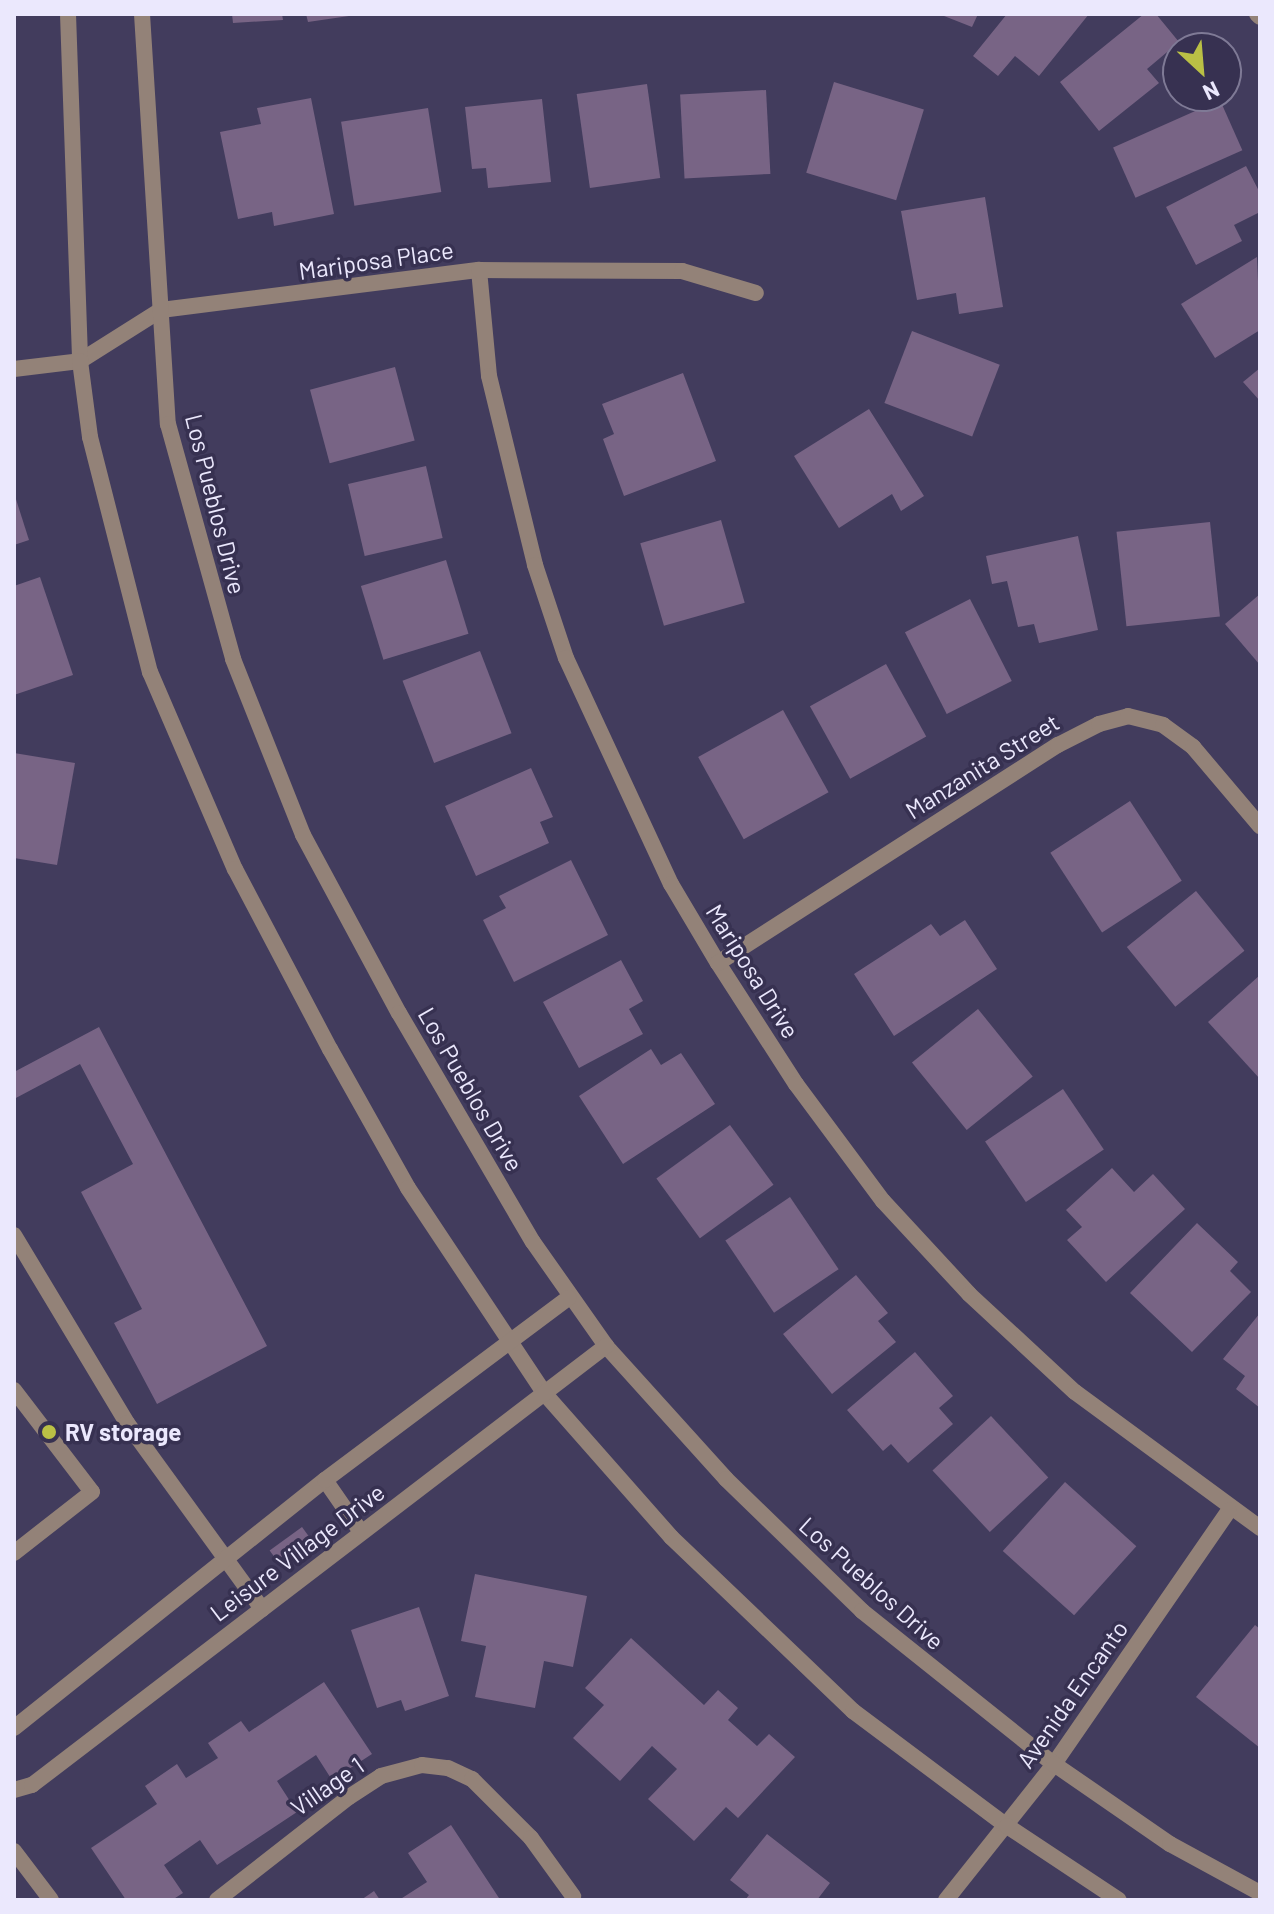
<!DOCTYPE html>
<style>
body{margin:0}
#map{position:relative;width:1274px;height:1914px;overflow:hidden;background:#423c5d;font-family:Barlow,sans-serif}
div>[style]{position:absolute}
.building>*{inset:0;background:#786485;transform-origin:0 0}
.service>*{height:16px;margin:-8px;padding:0 8px;transform-origin:8px;border-radius:8px;background:#938278}
.minor>*{height:16px;margin:-8px;padding:0 8px;transform-origin:8px;border-radius:8px;background:#938278}
.tertiary>*{height:16px;margin:-8px;padding:0 8px;transform-origin:8px;border-radius:8px;background:#938278}
.dots>*{width:22px;height:22px;translate:-50% -50%;box-sizing:border-box;border:4px solid #373151;border-radius:50%}
span{translate:-50% -50%;white-space:nowrap;text-align:center;line-height:1.15;-webkit-text-stroke:7px #373151;paint-order:stroke}
.street-label{font-size:24px;color:#ebe8fd}
.poi-label{font-size:24px;color:#ebe8fd;font-weight:700}
.left{translate:0 -50%;text-align:left}
.frame{position:absolute;inset:0;border:16px solid #ebe8fd;pointer-events:none}
.north{position:absolute;left:1162px;top:32px;width:80px;height:80px;box-sizing:border-box;background:#373151;border:2px solid #7f7a96;border-radius:50%;rotate:154deg;font-size:22px;font-weight:700;line-height:32px;text-align:center;color:#ebe8fd}
.north::after{content:'';display:block;margin:auto;width:28px;height:36px;background:#bac045;clip-path:polygon(50% 0,100% 100%,50% 72%,0 100%)}
</style>
<div id="map">
<div class="building">
<div style="clip-path:polygon(232px 14px,282px 14px,283px 20px,233px 23px)"></div>
<div style="clip-path:polygon(306px 14px,349px 14px,349px 16px,308px 22px)"></div>
<div style="clip-path:polygon(939px 14px,978px 14px,972px 27px)"></div>
<div style="clip-path:polygon(1007px 14px,1089px 14px,1039px 76px,1015px 56px,998px 76px,973px 56px)"></div>
<div style="clip-path:polygon(1144px 14px,1156px 14px,1179px 42px,1147px 69px,1159px 83px,1099px 131px,1060px 82px)"></div>
<div style="left:834px;top:82px;width:94px;height:95px;rotate:17deg"></div>
<div style="left:647px;top:84px;width:95px;height:71px;rotate:82deg"></div>
<div style="left:766px;top:90px;width:84px;height:86px;rotate:87deg"></div>
<div style="clip-path:polygon(311px 98px,334px 214px,274px 226px,272px 212px,238px 219px,220px 132px,261px 124px,257px 108px)"></div>
<div style="clip-path:polygon(542px 99px,551px 182px,488px 188px,486px 168px,472px 169px,465px 107px)"></div>
<div style="left:1220px;top:100px;width:55px;height:117px;rotate:66deg"></div>
<div style="left:428px;top:108px;width:85px;height:88px;rotate:81deg"></div>
<div style="clip-path:polygon(1246px 166px,1260px 193px,1260px 212px,1234px 225px,1242px 241px,1196px 265px,1166px 207px)"></div>
<div style="clip-path:polygon(985px 197px,1003px 307px,959px 314px,956px 293px,917px 300px,901px 211px)"></div>
<div style="clip-path:polygon(1257px 257px,1260px 330px,1215px 358px,1181px 304px)"></div>
<div style="left:912px;top:331px;width:94px;height:77px;rotate:21deg"></div>
<div style="left:395px;top:367px;width:76px;height:88px;rotate:75deg"></div>
<div style="clip-path:polygon(1260px 368px,1260px 401px,1243px 382px)"></div>
<div style="clip-path:polygon(683px 373px,716px 461px,624px 496px,603px 439px,614px 434px,602px 404px)"></div>
<div style="clip-path:polygon(869px 409px,924px 496px,901px 511px,892px 494px,839px 528px,794px 456px)"></div>
<div style="left:426px;top:466px;width:74px;height:80px;rotate:77deg"></div>
<div style="clip-path:polygon(14px 493px,29px 540px,14px 545px)"></div>
<div style="left:721px;top:520px;width:86px;height:84px;rotate:74deg"></div>
<div style="left:1210px;top:522px;width:95px;height:94px;rotate:84deg"></div>
<div style="clip-path:polygon(1078px 536px,1098px 630px,1039px 643px,1034px 624px,1018px 627px,1007px 581px,992px 584px,986px 556px)"></div>
<div style="left:446px;top:560px;width:77px;height:89px;rotate:73deg"></div>
<div style="clip-path:polygon(40px 577px,73px 675px,14px 695px,14px 586px)"></div>
<div style="clip-path:polygon(1260px 594px,1260px 665px,1225px 624px)"></div>
<div style="left:970px;top:599px;width:92px;height:73px;rotate:63deg"></div>
<div style="left:480px;top:651px;width:88px;height:83px;rotate:69deg"></div>
<div style="left:886px;top:664px;width:83px;height:87px;rotate:61deg"></div>
<div style="left:783px;top:710px;width:94px;height:97px;rotate:61deg"></div>
<div style="clip-path:polygon(14px 753px,75px 763px,57px 865px,14px 858px)"></div>
<div style="clip-path:polygon(531px 768px,553px 817px,540px 822px,549px 843px,476px 876px,445px 806px)"></div>
<div style="left:1130px;top:801px;width:95px;height:95px;rotate:57deg"></div>
<div style="clip-path:polygon(571px 860px,608px 935px,514px 982px,483px 920px,506px 908px,499px 896px)"></div>
<div style="left:1196px;top:891px;width:77px;height:89px;rotate:51deg"></div>
<div style="clip-path:polygon(965px 920px,997px 969px,894px 1036px,854px 974px,931px 924px,940px 936px)"></div>
<div style="clip-path:polygon(621px 960px,643px 1001px,629px 1009px,643px 1034px,579px 1068px,543px 1002px)"></div>
<div style="clip-path:polygon(1260px 975px,1260px 1079px,1208px 1022px)"></div>
<div style="left:978px;top:1009px;width:87px;height:85px;rotate:51deg"></div>
<div style="clip-path:polygon(99px 1027px,267px 1346px,157px 1404px,114px 1323px,142px 1309px,81px 1192px,133px 1164px,80px 1064px,14px 1099px,14px 1072px)"></div>
<div style="clip-path:polygon(651px 1049px,661px 1065px,681px 1053px,715px 1104px,623px 1164px,579px 1096px)"></div>
<div style="left:1063px;top:1089px;width:73px;height:94px;rotate:56deg"></div>
<div style="left:730px;top:1125px;width:74px;height:91px;rotate:54deg"></div>
<div style="clip-path:polygon(1112px 1168px,1134px 1192px,1153px 1174px,1185px 1209px,1106px 1282px,1067px 1240px,1082px 1227px,1066px 1210px)"></div>
<div style="left:790px;top:1197px;width:87px;height:78px;rotate:56deg"></div>
<div style="clip-path:polygon(1197px 1223px,1238px 1262px,1230px 1271px,1251px 1292px,1192px 1352px,1130px 1293px)"></div>
<div style="clip-path:polygon(856px 1275px,888px 1313px,878px 1321px,896px 1342px,832px 1394px,783px 1334px)"></div>
<div style="clip-path:polygon(1260px 1313px,1260px 1408px,1236px 1389px,1245px 1376px,1223px 1359px)"></div>
<div style="clip-path:polygon(915px 1352px,953px 1396px,939px 1408px,953px 1424px,908px 1463px,891px 1444px,883px 1451px,847px 1410px)"></div>
<div style="left:991px;top:1416px;width:84px;height:80px;rotate:47deg"></div>
<div style="left:1065px;top:1482px;width:96px;height:93px;rotate:42deg"></div>
<div style="left:302px;top:1527px;width:22px;height:40px;rotate:54deg"></div>
<div style="clip-path:polygon(475px 1574px,587px 1596px,573px 1667px,544px 1661px,535px 1708px,475px 1697px,486px 1646px,461px 1641px)"></div>
<div style="clip-path:polygon(419px 1607px,449px 1696px,405px 1711px,401px 1700px,377px 1708px,351px 1630px)"></div>
<div style="clip-path:polygon(1255px 1625px,1260px 1629px,1260px 1748px,1196px 1697px)"></div>
<div style="clip-path:polygon(631px 1638px,704px 1705px,718px 1690px,738px 1708px,728px 1720px,757px 1746px,769px 1734px,795px 1757px,738px 1818px,726px 1807px,694px 1841px,648px 1799px,677px 1769px,652px 1746px,620px 1781px,573px 1738px,604px 1705px,585px 1688px)"></div>
<div style="clip-path:polygon(324px 1682px,372px 1754px,332px 1780px,316px 1755px,277px 1781px,297px 1812px,217px 1865px,200px 1840px,164px 1865px,183px 1893px,172px 1900px,126px 1900px,91px 1848px,157px 1804px,145px 1786px,177px 1764px,186px 1778px,218px 1758px,208px 1743px,241px 1721px,249px 1732px)"></div>
<div style="clip-path:polygon(451px 1825px,499px 1898px,399px 1900px,427px 1882px,408px 1853px)"></div>
<div style="clip-path:polygon(767px 1834px,830px 1883px,817px 1900px,745px 1900px,749px 1895px,730px 1880px)"></div>
<div style="clip-path:polygon(374px 1891px,380px 1900px,361px 1900px)"></div>
</div>
<div class="service">
<div style="left:14px;top:1235px;width:219px;rotate:59deg"></div>
<div style="left:127px;top:1423px;width:230px;rotate:54deg"></div>
<div style="left:14px;top:1390px;width:128px;rotate:52.6deg"></div>
<div style="left:92px;top:1492px;width:99px;rotate:142deg"></div>
</div>
<div class="minor">
<div style="left:1257px;top:14px;width:4px;rotate:45deg"></div>
<div style="left:479px;top:270px;width:106px;rotate:84.6deg"></div>
<div style="left:489px;top:376px;width:195px;rotate:76.3deg"></div>
<div style="left:535px;top:565px;width:98px;rotate:71.6deg"></div>
<div style="left:566px;top:658px;width:249px;rotate:65.1deg"></div>
<div style="left:671px;top:884px;width:92px;rotate:59.3deg"></div>
<div style="left:718px;top:963px;width:144px;rotate:57.2deg"></div>
<div style="left:796px;top:1084px;width:146px;rotate:53.4deg"></div>
<div style="left:883px;top:1201px;width:127px;rotate:47.2deg"></div>
<div style="left:969px;top:1294px;width:144px;rotate:42.8deg"></div>
<div style="left:1075px;top:1392px;width:230px;rotate:36.3deg"></div>
<div style="left:14px;top:369px;width:66px;rotate:-6.9deg"></div>
<div style="left:80px;top:361px;width:96px;rotate:-32.2deg"></div>
<div style="left:161px;top:310px;width:321px;rotate:-7.2deg"></div>
<div style="left:479px;top:270px;width:203px;rotate:0.3deg"></div>
<div style="left:682px;top:271px;width:77px;rotate:16.6deg"></div>
<div style="left:718px;top:963px;width:404px;rotate:-32.7deg"></div>
<div style="left:1058px;top:745px;width:46px;rotate:-27.1deg"></div>
<div style="left:1099px;top:724px;width:30px;rotate:-15deg"></div>
<div style="left:1128px;top:716px;width:36px;rotate:14deg"></div>
<div style="left:1163px;top:725px;width:37px;rotate:36deg"></div>
<div style="left:1193px;top:747px;width:104px;rotate:49.7deg"></div>
<div style="left:14px;top:1851px;width:61px;rotate:52.9deg"></div>
<div style="left:217px;top:1900px;width:167px;rotate:-38deg"></div>
<div style="left:349px;top:1797px;width:38px;rotate:-33deg"></div>
<div style="left:381px;top:1776px;width:42px;rotate:-15deg"></div>
<div style="left:422px;top:1765px;width:26px;rotate:7deg"></div>
<div style="left:448px;top:1768px;width:26px;rotate:25deg"></div>
<div style="left:472px;top:1779px;width:83px;rotate:45deg"></div>
<div style="left:531px;top:1838px;width:72px;rotate:54.1deg"></div>
<div style="left:946px;top:1900px;width:174px;rotate:-51.5deg"></div>
<div style="left:1054px;top:1764px;width:308px;rotate:-55.4deg"></div>
</div>
<div class="tertiary">
<div style="left:68px;top:14px;width:347px;rotate:88deg"></div>
<div style="left:80px;top:361px;width:77px;rotate:82.5deg"></div>
<div style="left:90px;top:437px;width:243px;rotate:75.7deg"></div>
<div style="left:150px;top:672px;width:215px;rotate:66.7deg"></div>
<div style="left:235px;top:869px;width:204px;rotate:62.2deg"></div>
<div style="left:330px;top:1049px;width:159px;rotate:60.7deg"></div>
<div style="left:408px;top:1188px;width:247px;rotate:56.4deg"></div>
<div style="left:545px;top:1394px;width:191px;rotate:48.6deg"></div>
<div style="left:671px;top:1537px;width:252px;rotate:43.7deg"></div>
<div style="left:853px;top:1711px;width:192px;rotate:36.8deg"></div>
<div style="left:1007px;top:1826px;width:134px;rotate:33.5deg"></div>
<div style="left:142px;top:14px;width:411px;rotate:86.4deg"></div>
<div style="left:168px;top:424px;width:244px;rotate:74.5deg"></div>
<div style="left:233px;top:659px;width:189px;rotate:68.3deg"></div>
<div style="left:303px;top:835px;width:202px;rotate:61.7deg"></div>
<div style="left:399px;top:1013px;width:265px;rotate:59.7deg"></div>
<div style="left:533px;top:1242px;width:127px;rotate:54.9deg"></div>
<div style="left:606px;top:1346px;width:179px;rotate:47.9deg"></div>
<div style="left:726px;top:1479px;width:190px;rotate:44.1deg"></div>
<div style="left:862px;top:1611px;width:246px;rotate:38.6deg"></div>
<div style="left:1054px;top:1764px;width:141px;rotate:34.6deg"></div>
<div style="left:1170px;top:1844px;width:102px;rotate:28.6deg"></div>
<div style="left:325px;top:1480px;width:63px;rotate:55.3deg"></div>
<div style="left:14px;top:1728px;width:398px;rotate:-38.6deg"></div>
<div style="left:325px;top:1480px;width:304px;rotate:-36.8deg"></div>
<div style="left:14px;top:1790px;width:19px;rotate:-16deg"></div>
<div style="left:32px;top:1785px;width:723px;rotate:-37.41deg"></div>
</div>
<div class="dots">
<div style="left:49px;top:1432px;background:#bac045"></div>
</div>
<div class="street-label">
<span style="left:376px;top:260px;rotate:-8deg">Mariposa Place</span>
<span style="left:216px;top:504px;rotate:76deg">Los Pueblos Drive</span>
<span style="left:982px;top:766px;rotate:-32deg">Manzanita Street</span>
<span style="left:753px;top:971px;rotate:58deg">Mariposa Drive</span>
<span style="left:471px;top:1089px;rotate:60deg">Los Pueblos Drive</span>
<span style="left:297px;top:1552px;rotate:-37deg">Leisure Village Drive</span>
<span style="left:872px;top:1583px;rotate:42deg">Los Pueblos Drive</span>
<span style="left:1072px;top:1694px;rotate:-55deg">Avenida Encanto</span>
<span style="left:327px;top:1786px;rotate:-35deg">Village 1</span>
</div>
<div class="poi-label">
<span class="left" style="left:65px;top:1432px">RV storage</span>
</div>
<div class="frame"></div>
<div class="north">N</div>
</div>
